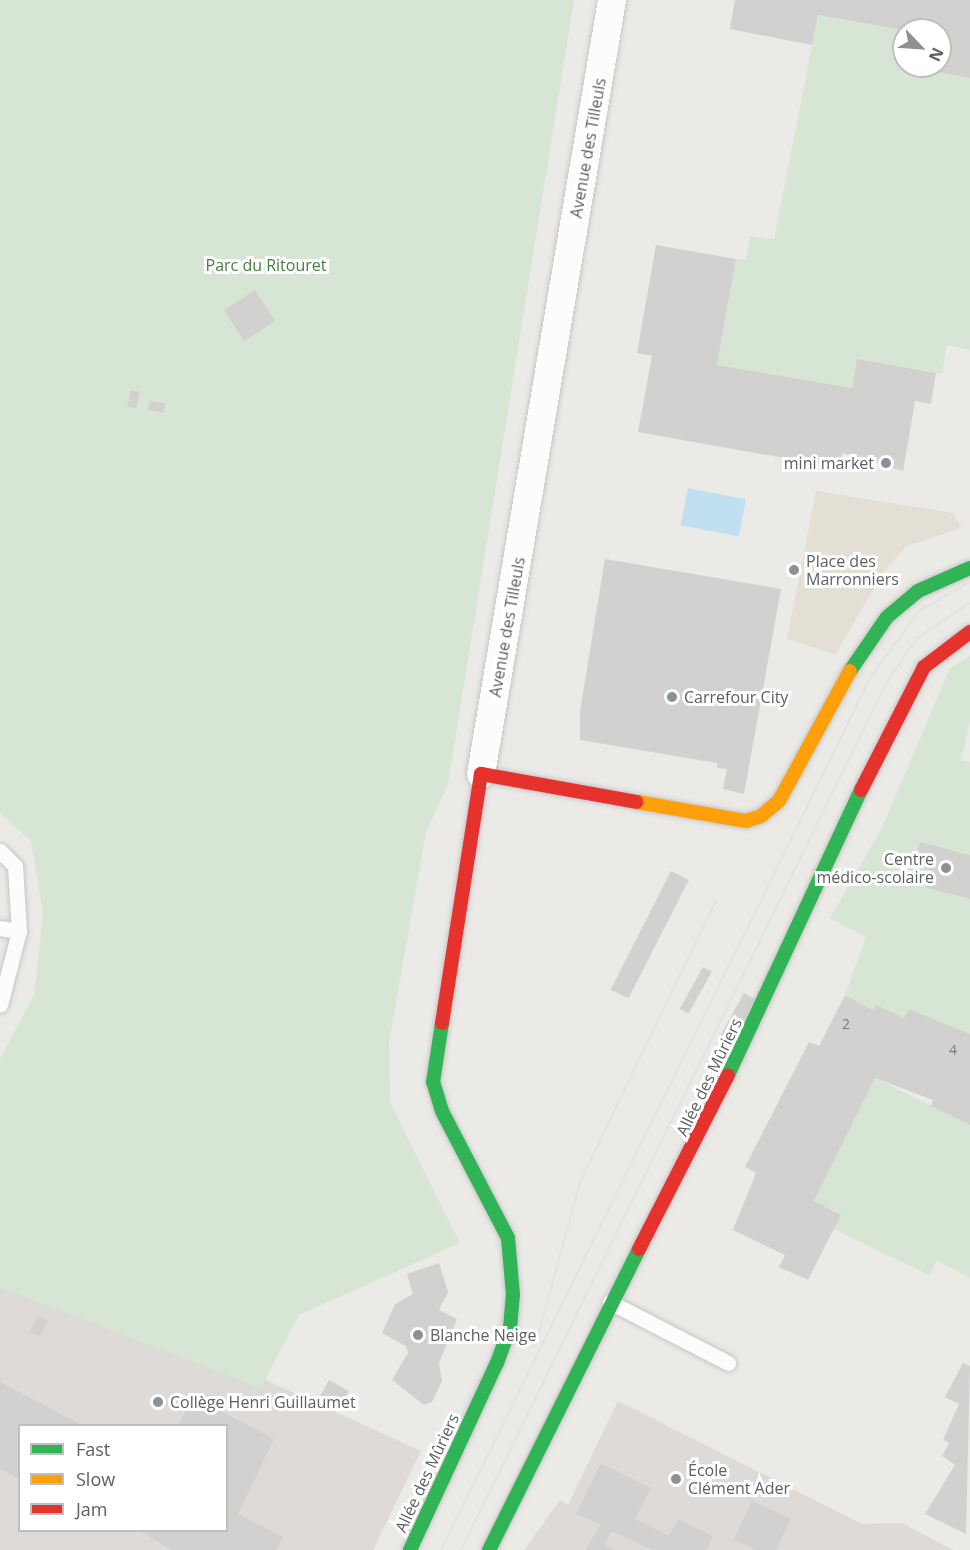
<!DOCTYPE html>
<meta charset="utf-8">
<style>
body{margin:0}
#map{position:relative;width:970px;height:1550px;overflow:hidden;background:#ebeae7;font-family:"Open Sans",sans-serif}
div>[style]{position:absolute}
.commercial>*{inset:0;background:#e4dfd5}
.education>*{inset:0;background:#dddad7}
.green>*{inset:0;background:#d7e6d4}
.water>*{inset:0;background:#c0e0f1;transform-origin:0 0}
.building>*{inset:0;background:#d2d1cf;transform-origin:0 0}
.roads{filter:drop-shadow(0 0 2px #c6c6c6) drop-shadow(0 0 2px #c6c6c6)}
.lane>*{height:15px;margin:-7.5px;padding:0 7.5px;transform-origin:7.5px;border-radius:7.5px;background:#fcfcfb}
.street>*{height:28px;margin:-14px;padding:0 14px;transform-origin:14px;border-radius:14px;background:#fcfcfb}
.fast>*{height:14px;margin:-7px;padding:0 7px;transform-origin:7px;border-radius:7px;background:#30b455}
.slow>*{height:14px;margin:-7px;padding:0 7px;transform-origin:7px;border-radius:7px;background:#ff9f0a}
.jam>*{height:14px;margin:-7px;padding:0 7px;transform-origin:7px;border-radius:7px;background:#e5322d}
.tram>*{height:1.5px;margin:-0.75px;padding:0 0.75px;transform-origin:0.75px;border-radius:0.75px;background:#e2e2e2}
.dots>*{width:16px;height:16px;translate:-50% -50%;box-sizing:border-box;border:3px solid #fff;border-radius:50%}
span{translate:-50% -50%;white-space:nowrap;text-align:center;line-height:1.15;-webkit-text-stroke:6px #fff;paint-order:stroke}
.number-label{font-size:14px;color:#7c7e7f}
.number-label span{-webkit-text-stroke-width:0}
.street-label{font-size:16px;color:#5d6063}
.park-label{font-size:16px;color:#438040}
.poi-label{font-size:16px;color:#5d6063}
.right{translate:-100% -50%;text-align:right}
.left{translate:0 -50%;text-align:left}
.legend{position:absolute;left:18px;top:1424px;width:210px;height:108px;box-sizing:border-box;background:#fff;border:2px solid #bebfc1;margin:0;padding:8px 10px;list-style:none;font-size:18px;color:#5d6063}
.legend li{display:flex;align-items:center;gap:12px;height:30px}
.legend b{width:30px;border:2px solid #bebfc1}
.north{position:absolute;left:892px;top:18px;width:60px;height:60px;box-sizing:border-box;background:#fff;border:2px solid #bebfc1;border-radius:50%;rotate:115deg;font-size:16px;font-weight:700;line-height:24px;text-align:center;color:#5d6063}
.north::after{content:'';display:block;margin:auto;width:21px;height:27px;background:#8f9091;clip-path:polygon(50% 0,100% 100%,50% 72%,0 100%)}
</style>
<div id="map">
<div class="commercial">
<div style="clip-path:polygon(816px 491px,953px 513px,962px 528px,907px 546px,885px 570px,835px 655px,787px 639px)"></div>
</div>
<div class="education">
<div style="clip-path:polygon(evenodd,0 1259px,421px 1451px,373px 1550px,0 1550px,0 1259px,20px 1426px,226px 1426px,226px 1530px,20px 1530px,20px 1426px)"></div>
<div style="clip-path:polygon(618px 1401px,862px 1524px,902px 1523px,953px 1550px,524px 1550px,560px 1500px,568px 1505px)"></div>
</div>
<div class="green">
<div style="clip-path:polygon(0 0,574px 0,448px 784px,426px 832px,389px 1043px,390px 1102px,460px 1243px,299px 1315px,261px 1388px,0 1287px,0 1059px,34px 995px,43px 914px,31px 841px,0 813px)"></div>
<div style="clip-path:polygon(818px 15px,904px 30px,904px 66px,970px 78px,970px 350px,947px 345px,942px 374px,857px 360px,852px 388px,717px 365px,736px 259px,746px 260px,750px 236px,774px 239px)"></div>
<div style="clip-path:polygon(970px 656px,970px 721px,961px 760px,970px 762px,970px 855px,920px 842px,913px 865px,931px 871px,927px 888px,970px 899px,970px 1034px,909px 1009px,904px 1018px,876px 1006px,873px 1010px,845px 995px,866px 937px,830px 918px,882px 828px,950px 668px)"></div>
<div style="clip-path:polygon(875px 1078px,970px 1125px,970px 1278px,937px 1261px,929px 1275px,848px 1236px,833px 1228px,840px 1214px,814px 1201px)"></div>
</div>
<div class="water">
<div style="left:688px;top:488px;width:59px;height:38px;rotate:11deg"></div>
</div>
<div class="building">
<div style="clip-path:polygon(735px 0,970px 0,970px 78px,914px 68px,940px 66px,940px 30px,903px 30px,818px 15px,812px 45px,730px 29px)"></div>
<div style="clip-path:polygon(656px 245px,736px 259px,717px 365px,852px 388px,857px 359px,936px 373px,931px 404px,915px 401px,903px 471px,842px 453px,840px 468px,638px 432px,652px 356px,637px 353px)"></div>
<div style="left:255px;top:290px;width:37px;height:37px;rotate:57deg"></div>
<div style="left:131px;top:390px;width:9px;height:17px;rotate:13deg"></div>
<div style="clip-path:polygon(150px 401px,165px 403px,164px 413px,148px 410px)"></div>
<div style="clip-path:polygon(605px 559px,781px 589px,744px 794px,723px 789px,727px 769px,717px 768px,717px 763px,580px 740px,580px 711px)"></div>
<div style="clip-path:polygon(920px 842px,970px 855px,970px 899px,926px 888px,931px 871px,913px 865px)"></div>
<div style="left:671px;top:871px;width:20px;height:133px;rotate:27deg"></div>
<div style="left:703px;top:967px;width:10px;height:48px;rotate:29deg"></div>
<div style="left:744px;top:993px;width:13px;height:48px;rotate:29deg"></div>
<div style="clip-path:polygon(845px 995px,873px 1010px,876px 1005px,904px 1018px,909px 1009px,970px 1034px,970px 1125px,931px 1106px,933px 1100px,875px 1078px,814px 1201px,841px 1215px,808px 1280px,779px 1267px,785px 1255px,733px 1230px,756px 1173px,745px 1167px,809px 1042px,819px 1046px)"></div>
<div style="clip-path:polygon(439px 1263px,448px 1292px,439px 1310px,457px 1319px,439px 1363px,442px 1381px,432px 1402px,424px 1405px,392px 1380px,408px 1353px,406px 1346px,382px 1333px,395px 1304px,413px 1294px,407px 1274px)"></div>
<div style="left:38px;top:1316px;width:11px;height:18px;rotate:27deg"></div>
<div style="clip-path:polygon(963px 1363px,970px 1366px,966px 1534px,925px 1514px,955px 1465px,942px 1456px,949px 1443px,943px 1440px,959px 1404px,945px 1397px)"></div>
<div style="left:329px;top:1380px;width:23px;height:18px;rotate:29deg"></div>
<div style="clip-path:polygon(0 1382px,84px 1426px,20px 1426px,20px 1479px,0 1469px)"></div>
<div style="clip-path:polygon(193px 1396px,274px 1439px,238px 1514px,283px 1537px,277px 1550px,172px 1550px,138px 1530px,226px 1530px,226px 1426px,178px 1426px)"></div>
<div style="clip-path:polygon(601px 1463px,651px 1488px,635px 1519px,669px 1536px,678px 1519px,713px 1536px,706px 1550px,653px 1550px,611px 1531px,605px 1545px,614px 1550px,585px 1550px,601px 1525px,576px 1514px)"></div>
<div style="clip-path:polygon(752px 1501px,791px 1519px,776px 1550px,756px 1550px,734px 1540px)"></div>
</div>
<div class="roads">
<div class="lane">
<div style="left:0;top:851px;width:21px;rotate:45deg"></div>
<div style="left:15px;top:866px;width:65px;rotate:86.5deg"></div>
<div style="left:19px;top:931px;width:76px;rotate:104.4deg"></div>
<div style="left:0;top:928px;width:19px;rotate:9deg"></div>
<div style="left:610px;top:1302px;width:133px;rotate:27.3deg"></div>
</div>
<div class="street">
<div style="left:481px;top:774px;width:785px;rotate:-80.39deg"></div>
</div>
<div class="fast">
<div style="left:850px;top:671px;width:65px;rotate:-55.6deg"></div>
<div style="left:887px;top:617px;width:40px;rotate:-40deg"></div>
<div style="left:918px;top:591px;width:57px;rotate:-23.9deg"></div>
<div style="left:728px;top:1075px;width:315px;rotate:-65deg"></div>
<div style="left:410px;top:1550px;width:206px;rotate:-65.1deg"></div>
<div style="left:497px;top:1363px;width:37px;rotate:-70deg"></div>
<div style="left:510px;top:1328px;width:33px;rotate:-85deg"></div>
<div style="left:513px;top:1295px;width:57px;rotate:-95deg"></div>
<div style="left:508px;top:1238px;width:143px;rotate:-117.5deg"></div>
<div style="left:442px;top:1111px;width:30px;rotate:-107deg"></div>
<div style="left:433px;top:1082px;width:60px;rotate:-81.3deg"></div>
<div style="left:489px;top:1550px;width:336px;rotate:-63.5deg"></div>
</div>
<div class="slow">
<div style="left:637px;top:802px;width:111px;rotate:9.9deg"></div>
<div style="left:746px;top:821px;width:16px;rotate:-18deg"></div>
<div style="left:761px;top:816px;width:23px;rotate:-40deg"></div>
<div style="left:779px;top:801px;width:148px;rotate:-61.4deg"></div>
</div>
<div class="jam">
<div style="left:861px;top:790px;width:138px;rotate:-62.9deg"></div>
<div style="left:924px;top:667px;width:58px;rotate:-37.3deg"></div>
<div style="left:442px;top:1023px;width:252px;rotate:-81.1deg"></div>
<div style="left:481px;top:774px;width:158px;rotate:10.2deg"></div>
<div style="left:639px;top:1249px;width:195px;rotate:-62.9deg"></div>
</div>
</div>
<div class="tram">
<div style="left:535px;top:1347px;width:171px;rotate:-74.7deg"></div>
<div style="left:580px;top:1182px;width:312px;rotate:-64.2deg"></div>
<div style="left:441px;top:1550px;width:975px;rotate:-63.78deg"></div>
<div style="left:872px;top:675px;width:79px;rotate:-53.7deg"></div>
<div style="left:919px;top:611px;width:59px;rotate:-29.6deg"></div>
<div style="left:461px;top:1550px;width:965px;rotate:-63.86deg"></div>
<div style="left:886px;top:684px;width:54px;rotate:-56.3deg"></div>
<div style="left:916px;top:639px;width:65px;rotate:-33.7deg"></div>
</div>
<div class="dots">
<div style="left:886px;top:463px;background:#8f9091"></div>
<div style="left:794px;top:570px;background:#8f9091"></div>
<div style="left:672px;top:697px;background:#8f9091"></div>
<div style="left:946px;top:868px;background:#8f9091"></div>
<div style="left:418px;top:1335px;background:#8f9091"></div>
<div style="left:158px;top:1402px;background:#8f9091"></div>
<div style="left:676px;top:1479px;background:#8f9091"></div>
</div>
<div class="number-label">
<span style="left:846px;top:1024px">2</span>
<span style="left:953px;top:1050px">4</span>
</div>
<div class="street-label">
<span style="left:588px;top:148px;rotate:-80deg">Avenue des Tilleuls</span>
<span style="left:507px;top:627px;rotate:-80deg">Avenue des Tilleuls</span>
<span style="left:709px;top:1077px;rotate:-64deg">Allée des Mûriers</span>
<span style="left:427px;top:1473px;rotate:-65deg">Allée des Mûriers</span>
</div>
<div class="park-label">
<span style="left:266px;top:265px">Parc du Ritouret</span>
</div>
<div class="poi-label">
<span class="right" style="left:874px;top:463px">mini market</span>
<span class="left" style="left:806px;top:570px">Place des<br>Marronniers</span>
<span class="left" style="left:684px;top:697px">Carrefour City</span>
<span class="right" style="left:934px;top:868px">Centre<br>médico-scolaire</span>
<span class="left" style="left:430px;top:1335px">Blanche Neige</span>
<span class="left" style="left:170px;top:1402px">Collège Henri Guillaumet</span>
<span class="left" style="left:688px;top:1479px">École<br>Clément Ader</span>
</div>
<ul class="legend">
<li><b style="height:8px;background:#30b455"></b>Fast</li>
<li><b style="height:8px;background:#ff9f0a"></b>Slow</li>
<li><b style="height:8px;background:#e5322d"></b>Jam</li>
</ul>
<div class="north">N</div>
</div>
